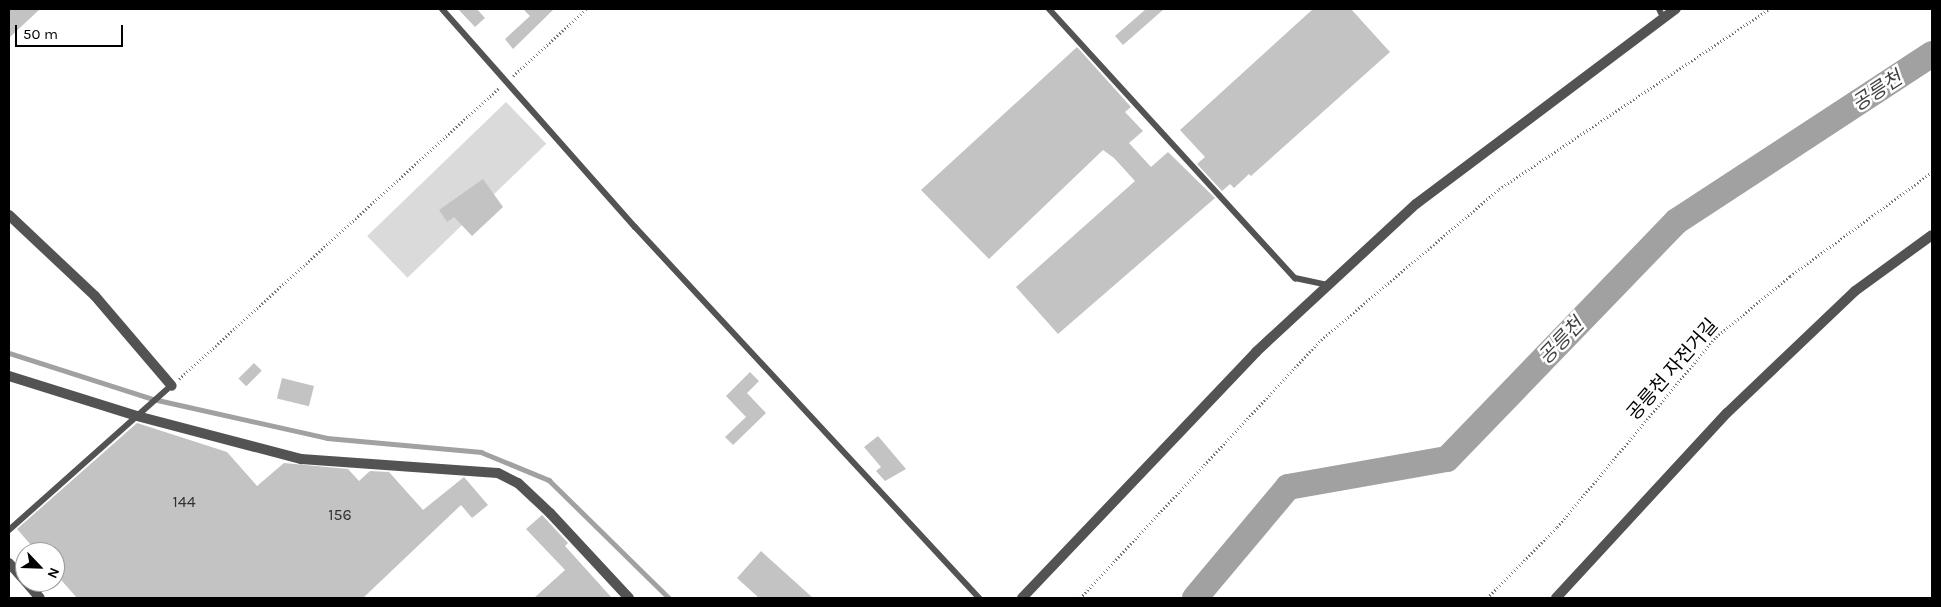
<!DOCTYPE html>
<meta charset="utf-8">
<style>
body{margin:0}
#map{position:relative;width:1941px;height:607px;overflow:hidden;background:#fff;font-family:Karla,"Noto Sans KR",sans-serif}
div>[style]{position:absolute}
.green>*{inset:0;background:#dadada;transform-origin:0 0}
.stream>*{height:4.5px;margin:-2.25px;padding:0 2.25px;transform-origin:2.25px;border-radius:2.25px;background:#a1a1a1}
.river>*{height:26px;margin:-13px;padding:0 13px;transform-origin:13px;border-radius:13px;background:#a1a1a1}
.building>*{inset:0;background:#c3c3c3;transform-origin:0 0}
.path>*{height:2.5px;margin-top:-1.25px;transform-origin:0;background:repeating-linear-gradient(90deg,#757575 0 1px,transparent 0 3.5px)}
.lane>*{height:6px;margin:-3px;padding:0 3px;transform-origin:3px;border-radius:3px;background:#535353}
.street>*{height:10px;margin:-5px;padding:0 5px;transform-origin:5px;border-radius:5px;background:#535353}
span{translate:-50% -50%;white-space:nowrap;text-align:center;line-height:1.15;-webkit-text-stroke:5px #fff;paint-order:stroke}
.number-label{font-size:16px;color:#313131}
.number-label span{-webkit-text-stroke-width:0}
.street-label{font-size:19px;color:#000}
.water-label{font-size:20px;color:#424242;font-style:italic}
.frame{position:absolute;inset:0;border:10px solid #000;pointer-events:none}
.north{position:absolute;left:15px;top:542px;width:50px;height:50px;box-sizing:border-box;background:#fff;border:1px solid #999;border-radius:50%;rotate:114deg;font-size:14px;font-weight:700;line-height:20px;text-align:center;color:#000}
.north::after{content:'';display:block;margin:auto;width:18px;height:22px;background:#000;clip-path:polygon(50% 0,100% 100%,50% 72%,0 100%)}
.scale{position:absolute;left:15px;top:25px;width:108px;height:22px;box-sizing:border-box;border:2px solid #000;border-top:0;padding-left:6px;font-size:15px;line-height:18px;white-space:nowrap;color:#000;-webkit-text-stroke:4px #fff;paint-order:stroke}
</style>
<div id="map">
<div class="green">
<div style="left:506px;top:102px;width:58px;height:193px;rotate:46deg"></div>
</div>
<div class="stream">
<div style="left:9px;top:353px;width:151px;rotate:17.7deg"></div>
<div style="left:153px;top:399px;width:178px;rotate:12.6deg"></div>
<div style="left:327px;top:438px;width:155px;rotate:5.2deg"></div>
<div style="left:481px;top:452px;width:74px;rotate:22.4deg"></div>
<div style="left:549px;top:480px;width:168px;rotate:44.5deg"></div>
</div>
<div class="river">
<div style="left:1195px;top:598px;width:145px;rotate:-50deg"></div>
<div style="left:1288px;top:487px;width:161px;rotate:-10deg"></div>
<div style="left:1447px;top:459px;width:331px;rotate:-46deg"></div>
<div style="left:1677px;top:221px;width:305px;rotate:-33.2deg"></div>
</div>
<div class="building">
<div style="clip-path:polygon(9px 9px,40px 9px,9px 38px)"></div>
<div style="clip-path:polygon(458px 9px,477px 9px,485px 18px,475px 27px)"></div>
<div style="clip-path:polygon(523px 9px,554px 9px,513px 49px,505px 39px,530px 16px)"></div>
<div style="clip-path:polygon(1146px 9px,1164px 9px,1123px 45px,1115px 36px)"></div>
<div style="clip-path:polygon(1313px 9px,1351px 9px,1390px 52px,1251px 176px,1249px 174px,1234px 188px,1230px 184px,1222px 191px,1197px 164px,1205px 157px,1180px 130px)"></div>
<div style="clip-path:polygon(1077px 47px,1131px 107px,1125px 112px,1143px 131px,1129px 143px,1151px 167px,1168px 152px,1215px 198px,1058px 334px,1016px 287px,1135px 181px,1114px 158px,1103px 150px,989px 259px,921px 190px)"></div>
<div style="clip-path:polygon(483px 179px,503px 207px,472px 236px,454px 217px,447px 222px,439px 210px)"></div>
<div style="left:254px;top:363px;width:11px;height:22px;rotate:45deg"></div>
<div style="clip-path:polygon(750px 372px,759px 381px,747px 393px,766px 413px,733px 445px,725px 437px,746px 417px,726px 396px)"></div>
<div style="left:282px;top:378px;width:33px;height:21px;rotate:14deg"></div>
<div style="clip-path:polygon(137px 423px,227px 452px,257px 486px,284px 463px,348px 469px,359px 481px,370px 471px,389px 472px,423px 510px,464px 477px,488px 505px,472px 518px,461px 505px,363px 598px,77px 598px,55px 573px,55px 552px,37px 552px,17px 529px)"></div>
<div style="clip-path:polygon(878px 436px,906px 469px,885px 481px,876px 471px,881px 467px,864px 447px)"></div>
<div style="clip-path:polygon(542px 515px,568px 543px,565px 546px,612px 598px,534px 598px,565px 570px,526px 529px)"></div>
<div style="clip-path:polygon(761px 551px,813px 598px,759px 598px,737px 578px)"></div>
</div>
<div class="path">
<div style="left:513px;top:76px;width:99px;rotate:-42.5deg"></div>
<div style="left:179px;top:379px;width:433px;rotate:-42.3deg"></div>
<div style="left:1080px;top:598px;width:353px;rotate:-47deg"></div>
<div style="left:1321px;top:340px;width:233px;rotate:-40.3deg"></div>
<div style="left:1499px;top:189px;width:324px;rotate:-33.7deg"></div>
<div style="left:1487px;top:598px;width:100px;rotate:-45.4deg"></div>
<div style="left:1557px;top:527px;width:248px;rotate:-50.1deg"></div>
<div style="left:1716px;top:337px;width:96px;rotate:-39.5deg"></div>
<div style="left:1790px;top:276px;width:176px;rotate:-36.2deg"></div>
</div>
<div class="lane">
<div style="left:442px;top:9px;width:291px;rotate:48.5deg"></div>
<div style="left:635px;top:227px;width:506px;rotate:47.16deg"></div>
<div style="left:1049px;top:9px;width:365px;rotate:47.6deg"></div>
<div style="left:1295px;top:278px;width:33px;rotate:12deg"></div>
<div style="left:1659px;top:9px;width:9px;rotate:63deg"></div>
<div style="left:9px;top:530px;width:212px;rotate:-41.7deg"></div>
</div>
<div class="street">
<div style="left:9px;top:215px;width:118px;rotate:43.3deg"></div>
<div style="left:95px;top:296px;width:118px;rotate:49.5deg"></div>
<div style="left:9px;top:376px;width:134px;rotate:17.4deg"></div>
<div style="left:137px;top:416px;width:170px;rotate:14.7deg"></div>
<div style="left:301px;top:459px;width:197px;rotate:4.1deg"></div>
<div style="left:498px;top:473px;width:22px;rotate:27deg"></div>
<div style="left:518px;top:483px;width:44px;rotate:43.2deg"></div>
<div style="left:550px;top:513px;width:116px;rotate:47.1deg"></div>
<div style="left:9px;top:563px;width:24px;rotate:48deg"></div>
<div style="left:26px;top:582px;width:21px;rotate:49deg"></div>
<div style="left:1022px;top:598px;width:340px;rotate:-46.4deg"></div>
<div style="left:1256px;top:352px;width:218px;rotate:-42.8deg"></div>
<div style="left:1416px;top:204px;width:325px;rotate:-36.9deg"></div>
<div style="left:1556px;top:598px;width:252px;rotate:-47.3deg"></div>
<div style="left:1727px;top:413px;width:177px;rotate:-43.6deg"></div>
<div style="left:1855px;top:291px;width:95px;rotate:-36deg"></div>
</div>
<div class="number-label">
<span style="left:184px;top:502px">144</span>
<span style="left:340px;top:515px">156</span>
</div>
<div class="street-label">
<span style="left:1673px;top:370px;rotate:-49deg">공릉천 자전거길</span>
</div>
<div class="water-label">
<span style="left:1877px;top:91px;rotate:-33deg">공릉천</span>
<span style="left:1561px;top:341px;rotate:-46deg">공릉천</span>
</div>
<div class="frame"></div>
<div class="north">N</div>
<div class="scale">50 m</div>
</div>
